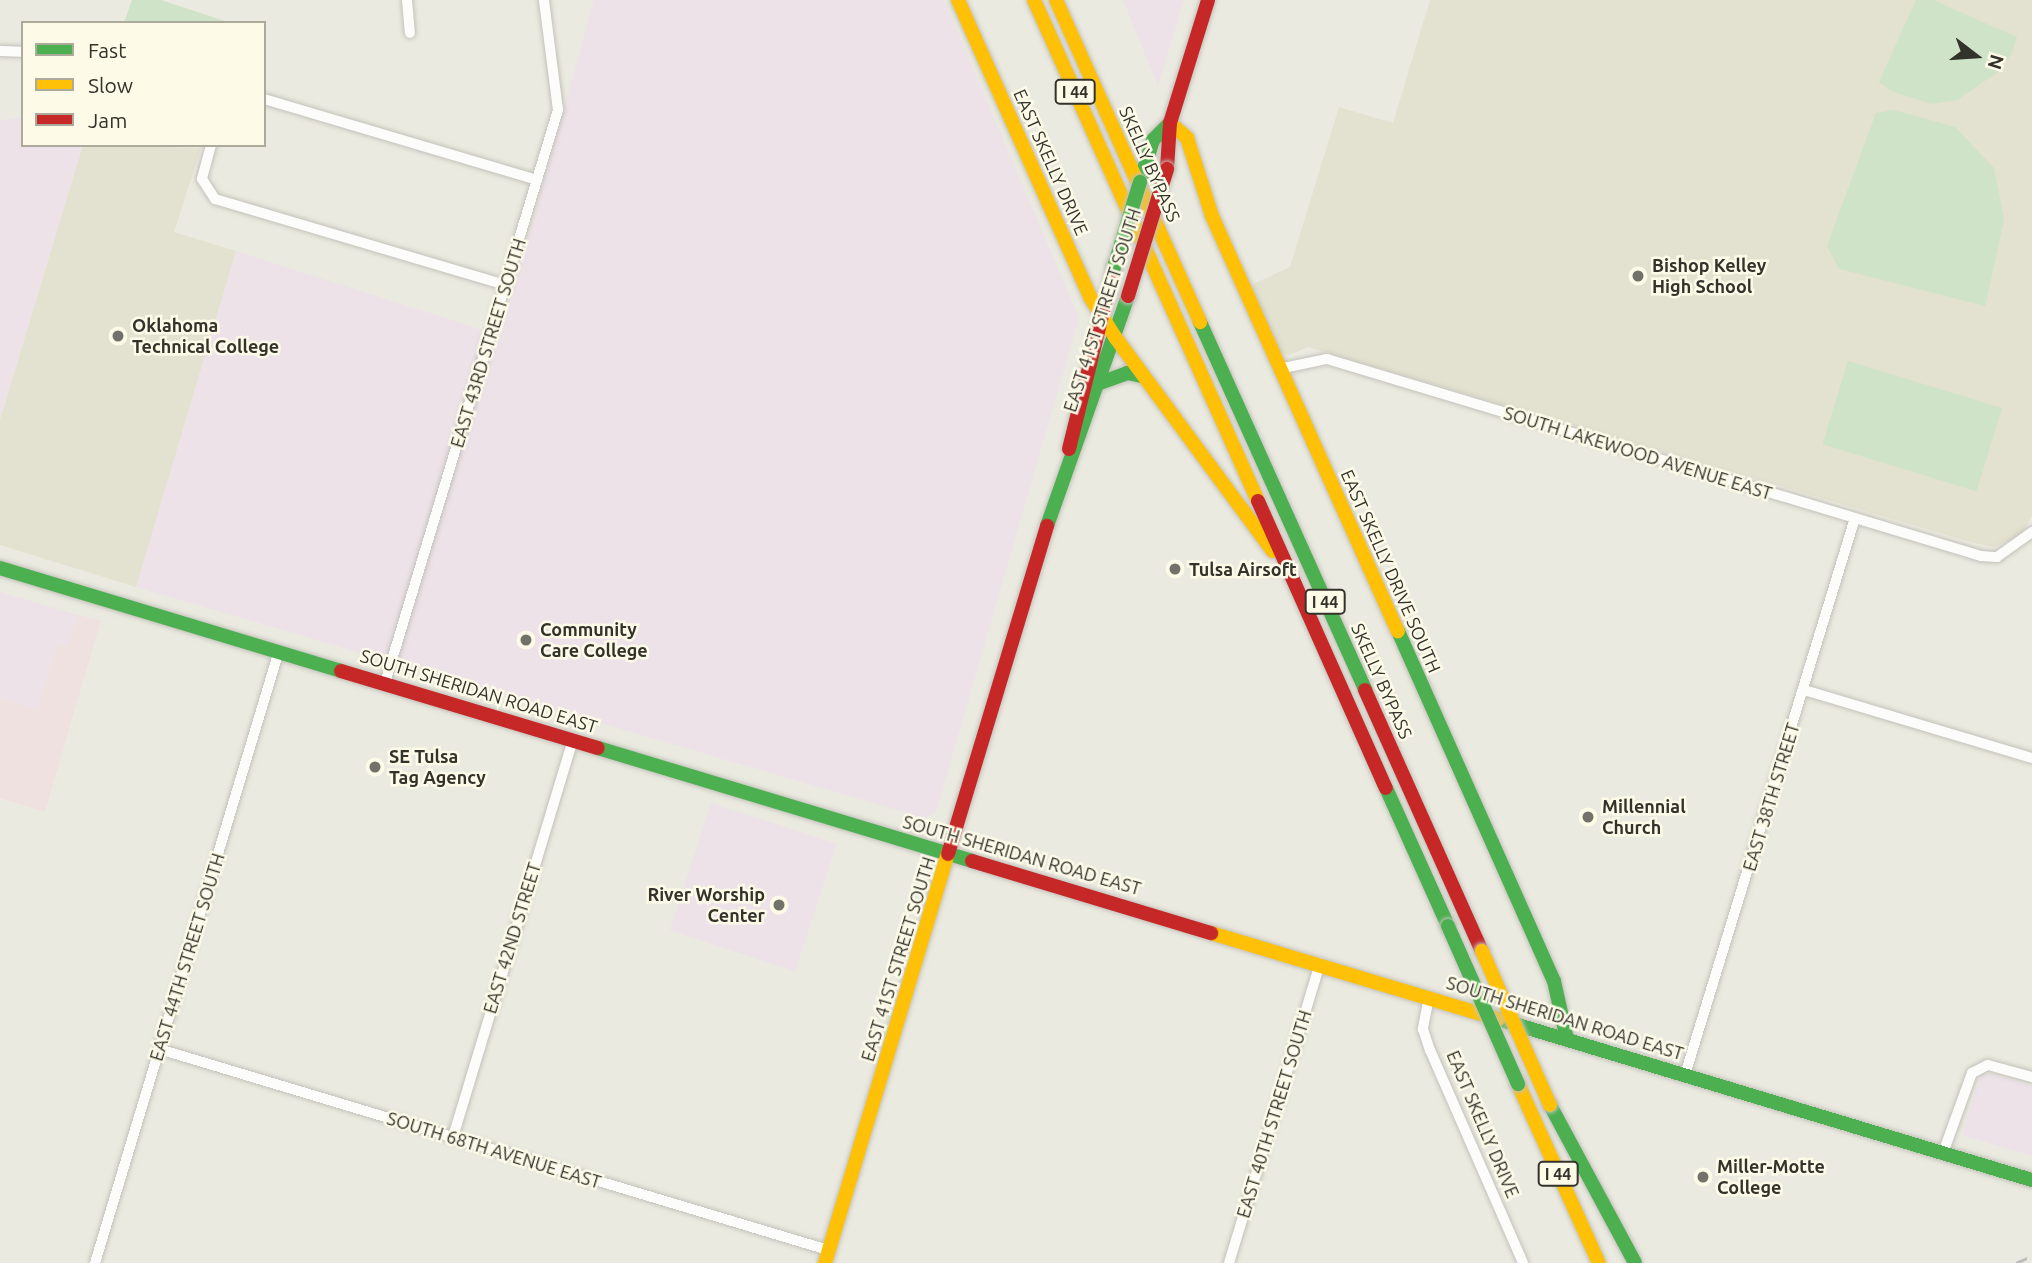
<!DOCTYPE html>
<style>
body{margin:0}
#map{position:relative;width:2032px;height:1263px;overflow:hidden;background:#ebeae0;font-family:Ubuntu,sans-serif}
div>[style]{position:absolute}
.commercial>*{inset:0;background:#ece2e8;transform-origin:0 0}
.industrial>*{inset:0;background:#f0e1e1}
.built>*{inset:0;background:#e3e1cf}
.green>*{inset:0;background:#cee3c7;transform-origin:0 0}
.roads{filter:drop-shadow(0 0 2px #c3c2bb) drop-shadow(0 0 2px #c3c2bb)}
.street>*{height:10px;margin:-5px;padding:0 5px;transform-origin:5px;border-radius:5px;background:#fcfcfa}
.fast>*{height:14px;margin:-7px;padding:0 7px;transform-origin:7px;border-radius:7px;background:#4caf50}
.slow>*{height:14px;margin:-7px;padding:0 7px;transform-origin:7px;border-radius:7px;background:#ffc107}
.jam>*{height:14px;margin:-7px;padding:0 7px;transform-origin:7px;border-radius:7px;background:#c62828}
.rail>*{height:2.5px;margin-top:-1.25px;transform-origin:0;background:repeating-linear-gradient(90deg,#bebebb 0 12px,transparent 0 24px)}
.bridges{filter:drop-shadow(0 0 2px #c3c2bb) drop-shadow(0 0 2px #c3c2bb)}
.fast-bridge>*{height:14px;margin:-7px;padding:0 7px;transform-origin:7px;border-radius:7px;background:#4caf50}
.slow-bridge>*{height:14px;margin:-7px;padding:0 7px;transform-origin:7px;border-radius:7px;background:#ffc107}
.jam-bridge>*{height:14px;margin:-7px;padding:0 7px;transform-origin:7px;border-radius:7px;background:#c62828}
.dots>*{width:19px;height:19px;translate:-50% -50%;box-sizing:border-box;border:4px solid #fdfae8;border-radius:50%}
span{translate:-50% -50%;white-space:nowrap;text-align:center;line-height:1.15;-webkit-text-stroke:5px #fdfae8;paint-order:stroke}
.shield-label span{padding:2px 5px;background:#fdfae8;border:2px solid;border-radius:5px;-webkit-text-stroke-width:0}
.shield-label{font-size:16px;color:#33322b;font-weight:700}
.street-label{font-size:18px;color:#33322b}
.poi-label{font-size:18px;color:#33322b;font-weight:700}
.left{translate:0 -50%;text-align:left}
.right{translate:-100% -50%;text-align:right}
.legend{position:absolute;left:21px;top:21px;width:245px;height:126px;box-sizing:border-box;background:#fdfae8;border:2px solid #acaa9c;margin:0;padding:9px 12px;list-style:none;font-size:21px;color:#33322b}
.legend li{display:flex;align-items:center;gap:14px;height:35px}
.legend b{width:35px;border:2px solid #acaa9c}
.north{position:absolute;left:1941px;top:21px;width:70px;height:70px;-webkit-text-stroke:5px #fdfae8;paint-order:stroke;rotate:107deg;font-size:19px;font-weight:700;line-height:28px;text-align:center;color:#33322b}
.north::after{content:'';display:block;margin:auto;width:24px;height:32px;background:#33322b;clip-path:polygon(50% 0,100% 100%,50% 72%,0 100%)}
</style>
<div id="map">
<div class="commercial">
<div style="clip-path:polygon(594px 0,944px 0,1079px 318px,936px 812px,924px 818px,136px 587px,236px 251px,501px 336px)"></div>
<div style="clip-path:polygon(1123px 0,1184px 0,1158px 86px)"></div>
<div style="clip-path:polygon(23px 117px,23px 145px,83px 145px,0 419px,0 121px)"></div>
<div style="clip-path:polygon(0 592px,78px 615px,68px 647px,57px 644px,37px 710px,0 699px)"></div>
<div style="left:711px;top:803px;width:132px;height:134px;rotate:18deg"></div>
<div style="clip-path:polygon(1993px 1074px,2032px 1086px,2032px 1156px,1962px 1135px,1981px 1075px)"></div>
</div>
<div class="industrial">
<div style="clip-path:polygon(78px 615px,101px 620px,45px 812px,0 798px,0 699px,37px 710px,57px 644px,68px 646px)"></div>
</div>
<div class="built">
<div style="clip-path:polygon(1430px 0,2032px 0,2032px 516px,2021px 535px,1994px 547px,1974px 543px,1308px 347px,1289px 355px,1279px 352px,1251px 285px,1290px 267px,1339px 107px,1393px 123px)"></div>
<div style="clip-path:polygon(83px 145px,201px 148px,174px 232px,236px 251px,136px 587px,0 545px,0 420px)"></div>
</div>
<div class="green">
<div style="clip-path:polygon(132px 0,161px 0,231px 23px,124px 23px)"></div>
<div style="clip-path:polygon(1916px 0,1933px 0,2017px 37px,2012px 53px,1998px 72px,1957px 100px,1932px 104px,1891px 91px,1879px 82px)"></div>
<div style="clip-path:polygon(1894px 110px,1955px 127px,1994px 168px,2004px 220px,1985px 306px,1839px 269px,1827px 246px,1876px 113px)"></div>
<div style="left:1848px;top:361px;width:161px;height:87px;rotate:17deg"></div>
</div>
<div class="roads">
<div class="street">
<div style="left:407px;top:0;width:33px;rotate:85deg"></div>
<div style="left:0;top:51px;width:23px;rotate:2deg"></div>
<div style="left:264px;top:99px;width:285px;rotate:16.5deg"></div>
<div style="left:211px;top:145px;width:35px;rotate:105deg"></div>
<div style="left:202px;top:179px;width:24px;rotate:57deg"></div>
<div style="left:215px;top:199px;width:303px;rotate:16.5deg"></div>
<div style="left:1279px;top:369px;width:49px;rotate:-11.8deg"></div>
<div style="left:1327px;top:359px;width:683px;rotate:16.76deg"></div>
<div style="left:1981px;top:556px;width:16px;rotate:4deg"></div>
<div style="left:1997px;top:557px;width:43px;rotate:-35.5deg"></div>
<div style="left:385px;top:683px;width:599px;rotate:-73.2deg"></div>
<div style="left:558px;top:110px;width:111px;rotate:-97.3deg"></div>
<div style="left:1804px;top:690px;width:238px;rotate:16.6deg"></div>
<div style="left:1429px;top:997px;width:33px;rotate:101deg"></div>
<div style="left:1423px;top:1029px;width:22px;rotate:72deg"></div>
<div style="left:1430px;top:1050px;width:232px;rotate:66.4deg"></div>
<div style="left:159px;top:1049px;width:699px;rotate:16.72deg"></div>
<div style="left:1685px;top:1075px;width:582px;rotate:-73.03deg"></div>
<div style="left:453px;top:1137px;width:416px;rotate:-73.2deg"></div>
<div style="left:1943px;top:1153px;width:85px;rotate:-70.1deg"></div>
<div style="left:1972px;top:1073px;width:18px;rotate:-27deg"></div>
<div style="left:1988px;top:1065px;width:46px;rotate:15.3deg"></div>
<div style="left:95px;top:1263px;width:639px;rotate:-73.27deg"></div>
<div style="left:1229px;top:1263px;width:313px;rotate:-73.1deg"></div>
</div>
<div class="fast">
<div style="left:1140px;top:182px;width:44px;rotate:-72.8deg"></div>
<div style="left:1153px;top:140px;width:24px;rotate:-45deg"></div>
<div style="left:1200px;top:322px;width:403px;rotate:65.8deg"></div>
<div style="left:1100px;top:383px;width:29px;rotate:-20deg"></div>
<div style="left:1127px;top:373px;width:16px;rotate:11deg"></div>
<div style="left:1047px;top:526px;width:244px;rotate:-70.6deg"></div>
<div style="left:0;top:568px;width:356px;rotate:16.8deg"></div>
<div style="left:1398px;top:631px;width:383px;rotate:66deg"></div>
<div style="left:1554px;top:981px;width:59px;rotate:77.4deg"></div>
<div style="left:598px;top:748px;width:391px;rotate:16.8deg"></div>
<div style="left:1386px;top:788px;width:151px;rotate:65.8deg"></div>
<div style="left:1498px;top:1019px;width:558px;rotate:16.78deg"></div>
<div style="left:1550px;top:1105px;width:179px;rotate:61.7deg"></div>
</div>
<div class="slow">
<div style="left:958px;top:0;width:325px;rotate:66deg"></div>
<div style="left:1090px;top:297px;width:47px;rotate:58deg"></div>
<div style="left:1034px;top:0;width:549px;rotate:65.91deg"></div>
<div style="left:1056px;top:0;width:353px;rotate:65.9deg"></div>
<div style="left:1170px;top:123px;width:23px;rotate:41deg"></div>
<div style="left:1187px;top:138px;width:82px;rotate:72.2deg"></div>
<div style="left:1212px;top:216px;width:455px;rotate:65.9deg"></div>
<div style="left:1115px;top:337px;width:266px;rotate:53.6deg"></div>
<div style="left:1211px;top:933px;width:300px;rotate:16.7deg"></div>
<div style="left:1518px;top:1084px;width:196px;rotate:65.7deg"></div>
<div style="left:825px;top:1263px;width:427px;rotate:-73.3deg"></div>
</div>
<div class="jam">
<div style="left:1167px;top:169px;width:46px;rotate:-86.3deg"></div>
<div style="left:1170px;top:123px;width:129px;rotate:-72.8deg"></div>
<div style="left:1069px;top:449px;width:187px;rotate:-76.1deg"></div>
<div style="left:1258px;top:501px;width:314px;rotate:66deg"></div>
<div style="left:341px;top:671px;width:268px;rotate:16.7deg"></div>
<div style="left:1365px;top:690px;width:286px;rotate:65.9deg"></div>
<div style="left:948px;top:854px;width:343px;rotate:-73.2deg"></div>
<div style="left:972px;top:861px;width:250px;rotate:16.8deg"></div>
</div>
</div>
<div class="rail">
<div style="left:2016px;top:1263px;width:17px;rotate:-24deg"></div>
</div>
<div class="bridges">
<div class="fast-bridge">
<div style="left:1114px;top:267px;width:89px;rotate:-73deg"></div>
<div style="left:1448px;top:926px;width:173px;rotate:66.1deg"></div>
</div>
<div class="slow-bridge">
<div style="left:1482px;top:951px;width:168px;rotate:66.2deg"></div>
</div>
<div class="jam-bridge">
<div style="left:1128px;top:296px;width:133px;rotate:-72.9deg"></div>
</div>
</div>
<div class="dots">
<div style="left:1638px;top:276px;background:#73726a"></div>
<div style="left:118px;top:336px;background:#73726a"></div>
<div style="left:1175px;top:569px;background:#73726a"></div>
<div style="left:526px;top:640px;background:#73726a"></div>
<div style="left:375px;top:767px;background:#73726a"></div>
<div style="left:1588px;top:817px;background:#73726a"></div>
<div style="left:779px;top:905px;background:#73726a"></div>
<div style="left:1703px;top:1177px;background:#73726a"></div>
</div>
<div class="shield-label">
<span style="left:1075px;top:92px">I 44</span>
<span style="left:1325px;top:602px">I 44</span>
<span style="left:1558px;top:1174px">I 44</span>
</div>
<div class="street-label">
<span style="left:1051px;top:162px;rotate:66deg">EAST SKELLY DRIVE</span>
<span style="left:1150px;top:164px;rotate:66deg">SKELLY BYPASS</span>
<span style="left:1102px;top:310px;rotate:-72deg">EAST 41ST STREET SOUTH</span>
<span style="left:488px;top:343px;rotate:-73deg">EAST 43RD STREET SOUTH</span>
<span style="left:1638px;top:453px;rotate:17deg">SOUTH LAKEWOOD AVENUE EAST</span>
<span style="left:1391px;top:571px;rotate:66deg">EAST SKELLY DRIVE SOUTH</span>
<span style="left:1382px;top:681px;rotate:66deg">SKELLY BYPASS</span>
<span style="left:479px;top:691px;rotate:17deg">SOUTH SHERIDAN ROAD EAST</span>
<span style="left:1771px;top:797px;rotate:-73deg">EAST 38TH STREET</span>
<span style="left:1022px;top:855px;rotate:16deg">SOUTH SHERIDAN ROAD EAST</span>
<span style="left:512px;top:938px;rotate:-73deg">EAST 42ND STREET</span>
<span style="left:187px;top:957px;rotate:-73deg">EAST 44TH STREET SOUTH</span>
<span style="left:898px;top:959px;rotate:-73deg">EAST 41ST STREET SOUTH</span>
<span style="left:1565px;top:1018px;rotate:17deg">SOUTH SHERIDAN ROAD EAST</span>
<span style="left:1274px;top:1114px;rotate:-73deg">EAST 40TH STREET SOUTH</span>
<span style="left:1483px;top:1124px;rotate:67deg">EAST SKELLY DRIVE</span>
<span style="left:494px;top:1150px;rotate:17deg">SOUTH 68TH AVENUE EAST</span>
</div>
<div class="poi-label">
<span class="left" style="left:1652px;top:276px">Bishop Kelley<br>High School</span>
<span class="left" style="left:132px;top:336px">Oklahoma<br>Technical College</span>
<span class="left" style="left:1189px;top:569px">Tulsa Airsoft</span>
<span class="left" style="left:540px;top:640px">Community<br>Care College</span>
<span class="left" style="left:389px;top:767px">SE Tulsa<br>Tag Agency</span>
<span class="left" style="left:1602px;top:817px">Millennial<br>Church</span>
<span class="right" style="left:765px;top:905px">River Worship<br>Center</span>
<span class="left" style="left:1717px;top:1177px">Miller-Motte<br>College</span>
</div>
<ul class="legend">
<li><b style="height:9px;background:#4caf50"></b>Fast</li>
<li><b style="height:9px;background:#ffc107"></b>Slow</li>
<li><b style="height:9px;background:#c62828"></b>Jam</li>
</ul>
<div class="north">N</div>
</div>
